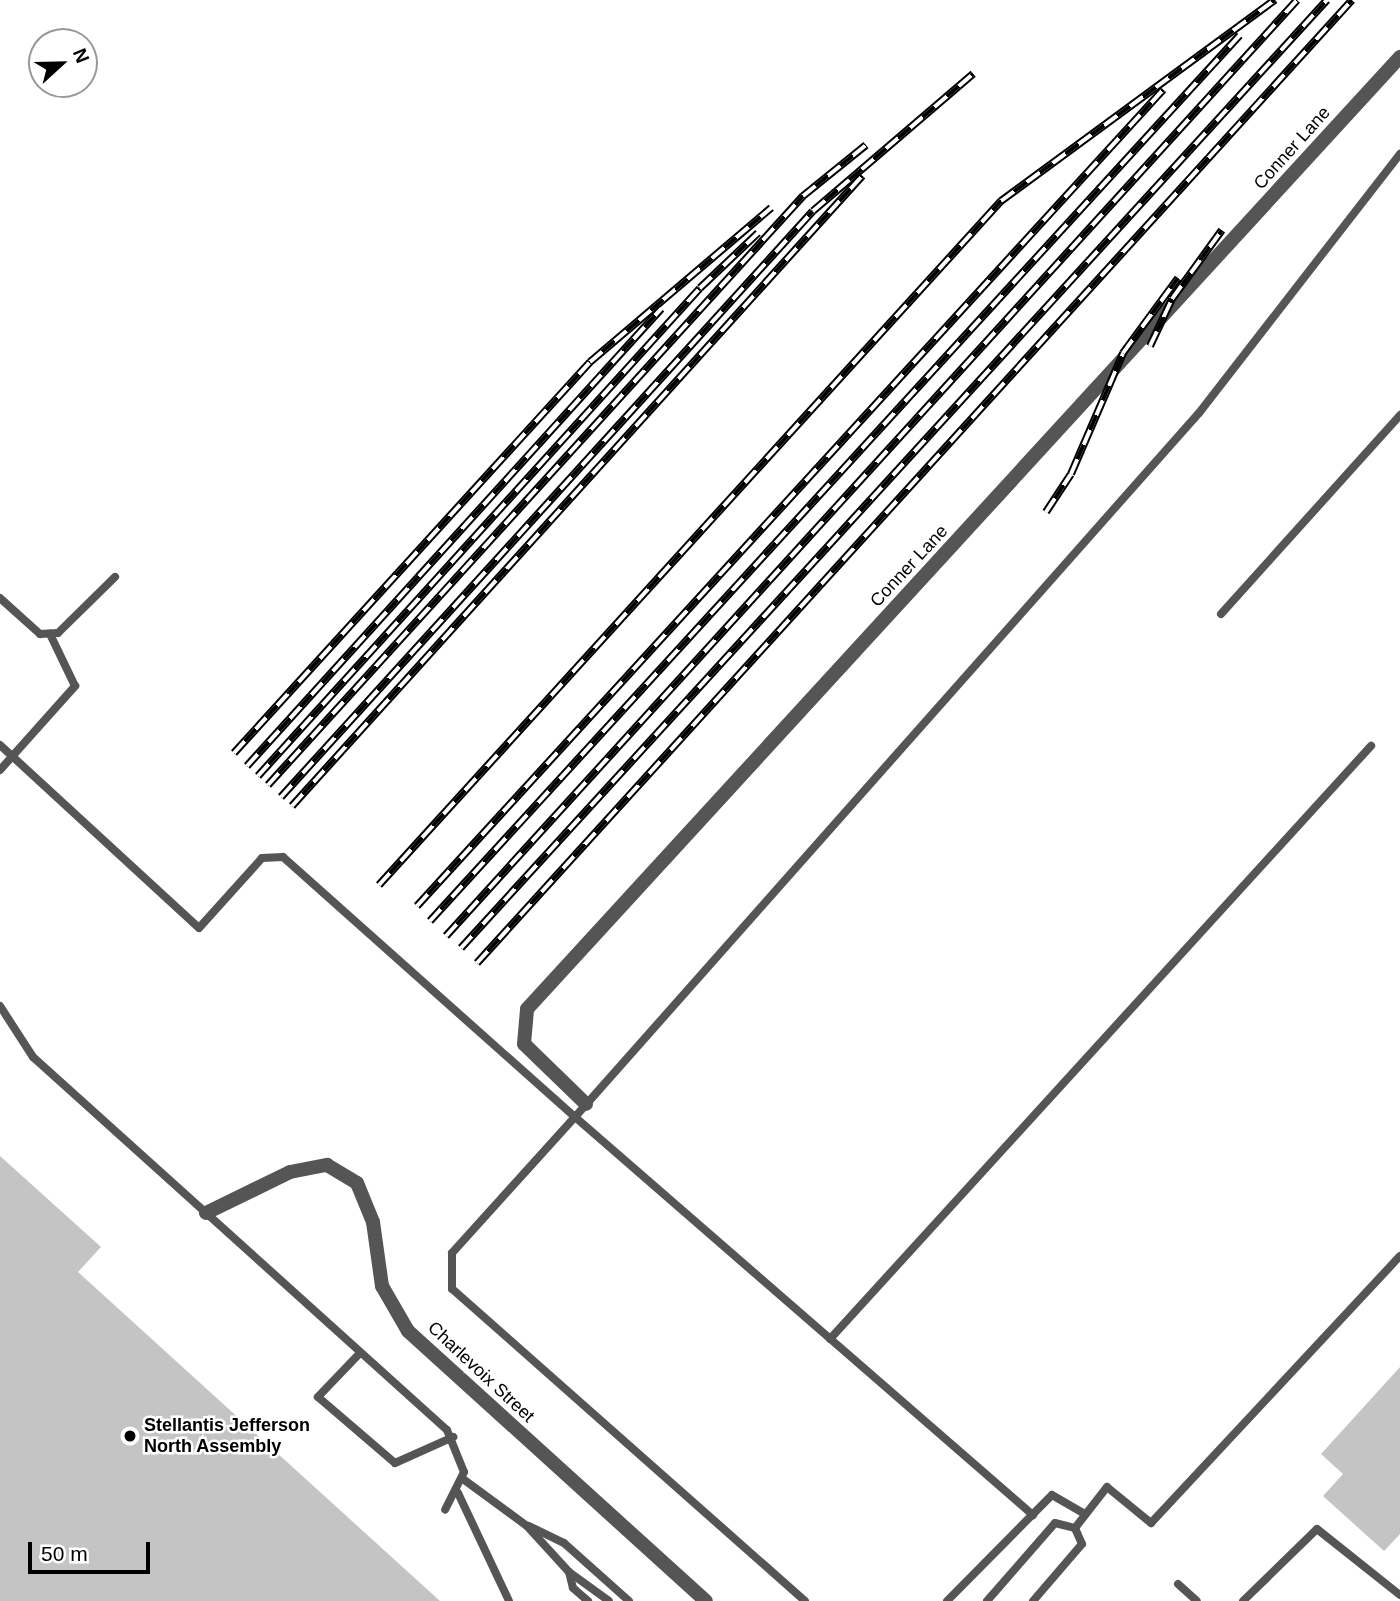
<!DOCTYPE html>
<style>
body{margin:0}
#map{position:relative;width:1400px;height:1601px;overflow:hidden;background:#fff;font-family:Arial,sans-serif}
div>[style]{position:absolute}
.building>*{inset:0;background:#c4c4c4}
.lane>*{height:8px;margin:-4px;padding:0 4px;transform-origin:4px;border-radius:4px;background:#555}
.street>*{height:14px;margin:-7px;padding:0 7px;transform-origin:7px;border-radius:7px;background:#555}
.rail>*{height:8px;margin-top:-4px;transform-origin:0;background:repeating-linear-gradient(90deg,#fff 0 16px,#000 0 32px);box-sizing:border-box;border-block:2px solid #000}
.dots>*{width:19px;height:19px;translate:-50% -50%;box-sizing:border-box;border:4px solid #fff;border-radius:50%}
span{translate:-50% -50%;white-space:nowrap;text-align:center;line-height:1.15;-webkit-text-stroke:5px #fff;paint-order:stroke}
.street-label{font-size:18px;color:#000}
.poi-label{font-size:18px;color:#000;font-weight:700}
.left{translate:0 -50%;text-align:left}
.north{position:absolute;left:28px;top:28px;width:70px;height:70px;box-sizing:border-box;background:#fff;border:2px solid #999;border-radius:50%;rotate:68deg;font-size:19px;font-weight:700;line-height:28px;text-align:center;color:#000}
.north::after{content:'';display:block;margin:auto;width:24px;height:32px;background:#000;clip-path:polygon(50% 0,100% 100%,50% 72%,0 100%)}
.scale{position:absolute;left:28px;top:1542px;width:122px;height:32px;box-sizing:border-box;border:4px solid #000;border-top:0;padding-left:9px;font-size:21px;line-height:24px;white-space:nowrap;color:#000;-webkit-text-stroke:5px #fff;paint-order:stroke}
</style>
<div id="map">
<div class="building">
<div style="clip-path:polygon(0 1156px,101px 1247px,78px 1272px,440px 1601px,0 1601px)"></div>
<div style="clip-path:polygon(1400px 1367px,1400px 1534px,1384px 1551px,1323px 1496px,1343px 1474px,1321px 1454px)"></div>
</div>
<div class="lane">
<div style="left:0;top:598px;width:54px;rotate:42deg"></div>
<div style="left:40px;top:634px;width:18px;rotate:-3deg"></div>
<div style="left:58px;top:633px;width:80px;rotate:-44.5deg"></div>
<div style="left:1221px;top:614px;width:268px;rotate:-48deg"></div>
<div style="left:0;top:745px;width:270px;rotate:42.6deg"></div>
<div style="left:199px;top:928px;width:94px;rotate:-48deg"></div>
<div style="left:262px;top:858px;width:21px;rotate:-3deg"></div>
<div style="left:283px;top:857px;width:391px;rotate:41.7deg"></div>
<div style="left:575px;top:1117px;width:941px;rotate:-48.45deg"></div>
<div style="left:1199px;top:413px;width:328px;rotate:-52.2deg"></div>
<div style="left:0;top:770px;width:113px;rotate:-48.2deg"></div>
<div style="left:75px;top:686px;width:58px;rotate:-115.7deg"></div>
<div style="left:0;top:1006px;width:61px;rotate:57.1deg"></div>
<div style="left:33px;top:1057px;width:557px;rotate:42.02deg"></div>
<div style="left:447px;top:1430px;width:45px;rotate:68deg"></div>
<div style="left:464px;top:1472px;width:42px;rotate:116.6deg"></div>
<div style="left:830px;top:1339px;width:803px;rotate:-47.63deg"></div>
<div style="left:360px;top:1353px;width:61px;rotate:133.7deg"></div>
<div style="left:318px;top:1397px;width:101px;rotate:40.6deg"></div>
<div style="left:395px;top:1463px;width:64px;rotate:-24.1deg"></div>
<div style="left:463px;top:1479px;width:79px;rotate:36.3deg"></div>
<div style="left:527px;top:1526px;width:62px;rotate:47.6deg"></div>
<div style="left:569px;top:1572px;width:49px;rotate:35.9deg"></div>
<div style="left:458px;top:1493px;width:119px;rotate:64.7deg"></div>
<div style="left:529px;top:1526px;width:39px;rotate:26deg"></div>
<div style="left:564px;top:1543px;width:87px;rotate:41.7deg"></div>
<div style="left:1075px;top:1528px;width:52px;rotate:-52deg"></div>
<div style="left:1107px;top:1487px;width:57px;rotate:39.3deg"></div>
<div style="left:1151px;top:1523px;width:365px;rotate:-47deg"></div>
<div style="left:569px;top:1572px;width:16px;rotate:76deg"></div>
<div style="left:573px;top:1588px;width:20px;rotate:41deg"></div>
<div style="left:1178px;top:1584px;width:25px;rotate:42deg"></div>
<div style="left:805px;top:1601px;width:471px;rotate:-138.5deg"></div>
<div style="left:452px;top:1289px;width:36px;rotate:-90deg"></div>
<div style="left:452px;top:1253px;width:183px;rotate:-47.9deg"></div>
<div style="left:575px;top:1117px;width:607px;rotate:40.99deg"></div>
<div style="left:947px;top:1601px;width:149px;rotate:-45.3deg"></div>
<div style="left:1052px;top:1495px;width:38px;rotate:30deg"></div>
<div style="left:987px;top:1601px;width:103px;rotate:-48.9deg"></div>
<div style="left:1055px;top:1523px;width:21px;rotate:14deg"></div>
<div style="left:1033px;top:1601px;width:75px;rotate:-49.3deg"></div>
<div style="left:1082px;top:1544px;width:17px;rotate:-114deg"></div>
<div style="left:1243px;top:1601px;width:103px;rotate:-44.2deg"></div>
<div style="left:1317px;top:1529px;width:106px;rotate:38.5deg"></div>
</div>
<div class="street">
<div style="left:586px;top:1104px;width:86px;rotate:-135.9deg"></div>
<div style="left:524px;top:1044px;width:35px;rotate:-85deg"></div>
<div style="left:527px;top:1009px;width:1292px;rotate:-47.48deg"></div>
<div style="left:206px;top:1213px;width:93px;rotate:-26deg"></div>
<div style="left:290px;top:1172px;width:38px;rotate:-11deg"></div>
<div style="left:327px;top:1165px;width:35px;rotate:31deg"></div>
<div style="left:357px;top:1183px;width:42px;rotate:67.7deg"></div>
<div style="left:373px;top:1222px;width:65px;rotate:82deg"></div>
<div style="left:382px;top:1286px;width:52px;rotate:60deg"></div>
<div style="left:408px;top:1331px;width:402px;rotate:42.2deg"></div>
</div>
<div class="rail">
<div style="left:1150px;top:346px;width:52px;rotate:-64.9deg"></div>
<div style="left:1172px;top:299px;width:85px;rotate:-54.1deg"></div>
<div style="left:1046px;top:512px;width:45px;rotate:-56.7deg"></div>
<div style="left:1071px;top:474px;width:132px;rotate:-66.7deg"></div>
<div style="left:1123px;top:353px;width:93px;rotate:-53.7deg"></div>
<div style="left:234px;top:753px;width:529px;rotate:-47.68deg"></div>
<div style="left:590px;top:362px;width:238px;rotate:-40.4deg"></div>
<div style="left:247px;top:766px;width:617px;rotate:-47.83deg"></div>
<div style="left:258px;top:776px;width:658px;rotate:-47.83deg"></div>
<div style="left:700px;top:288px;width:80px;rotate:-43.5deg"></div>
<div style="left:268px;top:785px;width:796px;rotate:-47.75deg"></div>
<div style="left:803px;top:196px;width:81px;rotate:-39deg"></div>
<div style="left:281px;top:797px;width:791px;rotate:-47.77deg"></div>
<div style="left:813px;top:211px;width:211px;rotate:-40.6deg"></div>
<div style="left:292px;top:806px;width:850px;rotate:-47.86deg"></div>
<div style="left:379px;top:885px;width:925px;rotate:-47.72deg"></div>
<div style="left:1001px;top:201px;width:340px;rotate:-36.3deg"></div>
<div style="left:417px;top:906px;width:1106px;rotate:-47.57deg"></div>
<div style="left:430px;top:921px;width:1200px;rotate:-47.57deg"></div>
<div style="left:446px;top:936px;width:1265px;rotate:-47.72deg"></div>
<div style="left:461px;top:948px;width:1284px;rotate:-47.59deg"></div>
<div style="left:477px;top:963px;width:1301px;rotate:-47.74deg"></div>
</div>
<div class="dots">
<div style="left:130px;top:1436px;background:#000"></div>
</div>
<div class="street-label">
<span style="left:1292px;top:148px;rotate:-48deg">Conner Lane</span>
<span style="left:909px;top:566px;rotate:-47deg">Conner Lane</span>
<span style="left:481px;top:1372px;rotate:43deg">Charlevoix Street</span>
</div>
<div class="poi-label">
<span class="left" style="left:144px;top:1436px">Stellantis Jefferson<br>North Assembly</span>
</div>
<div class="north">N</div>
<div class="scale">50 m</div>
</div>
